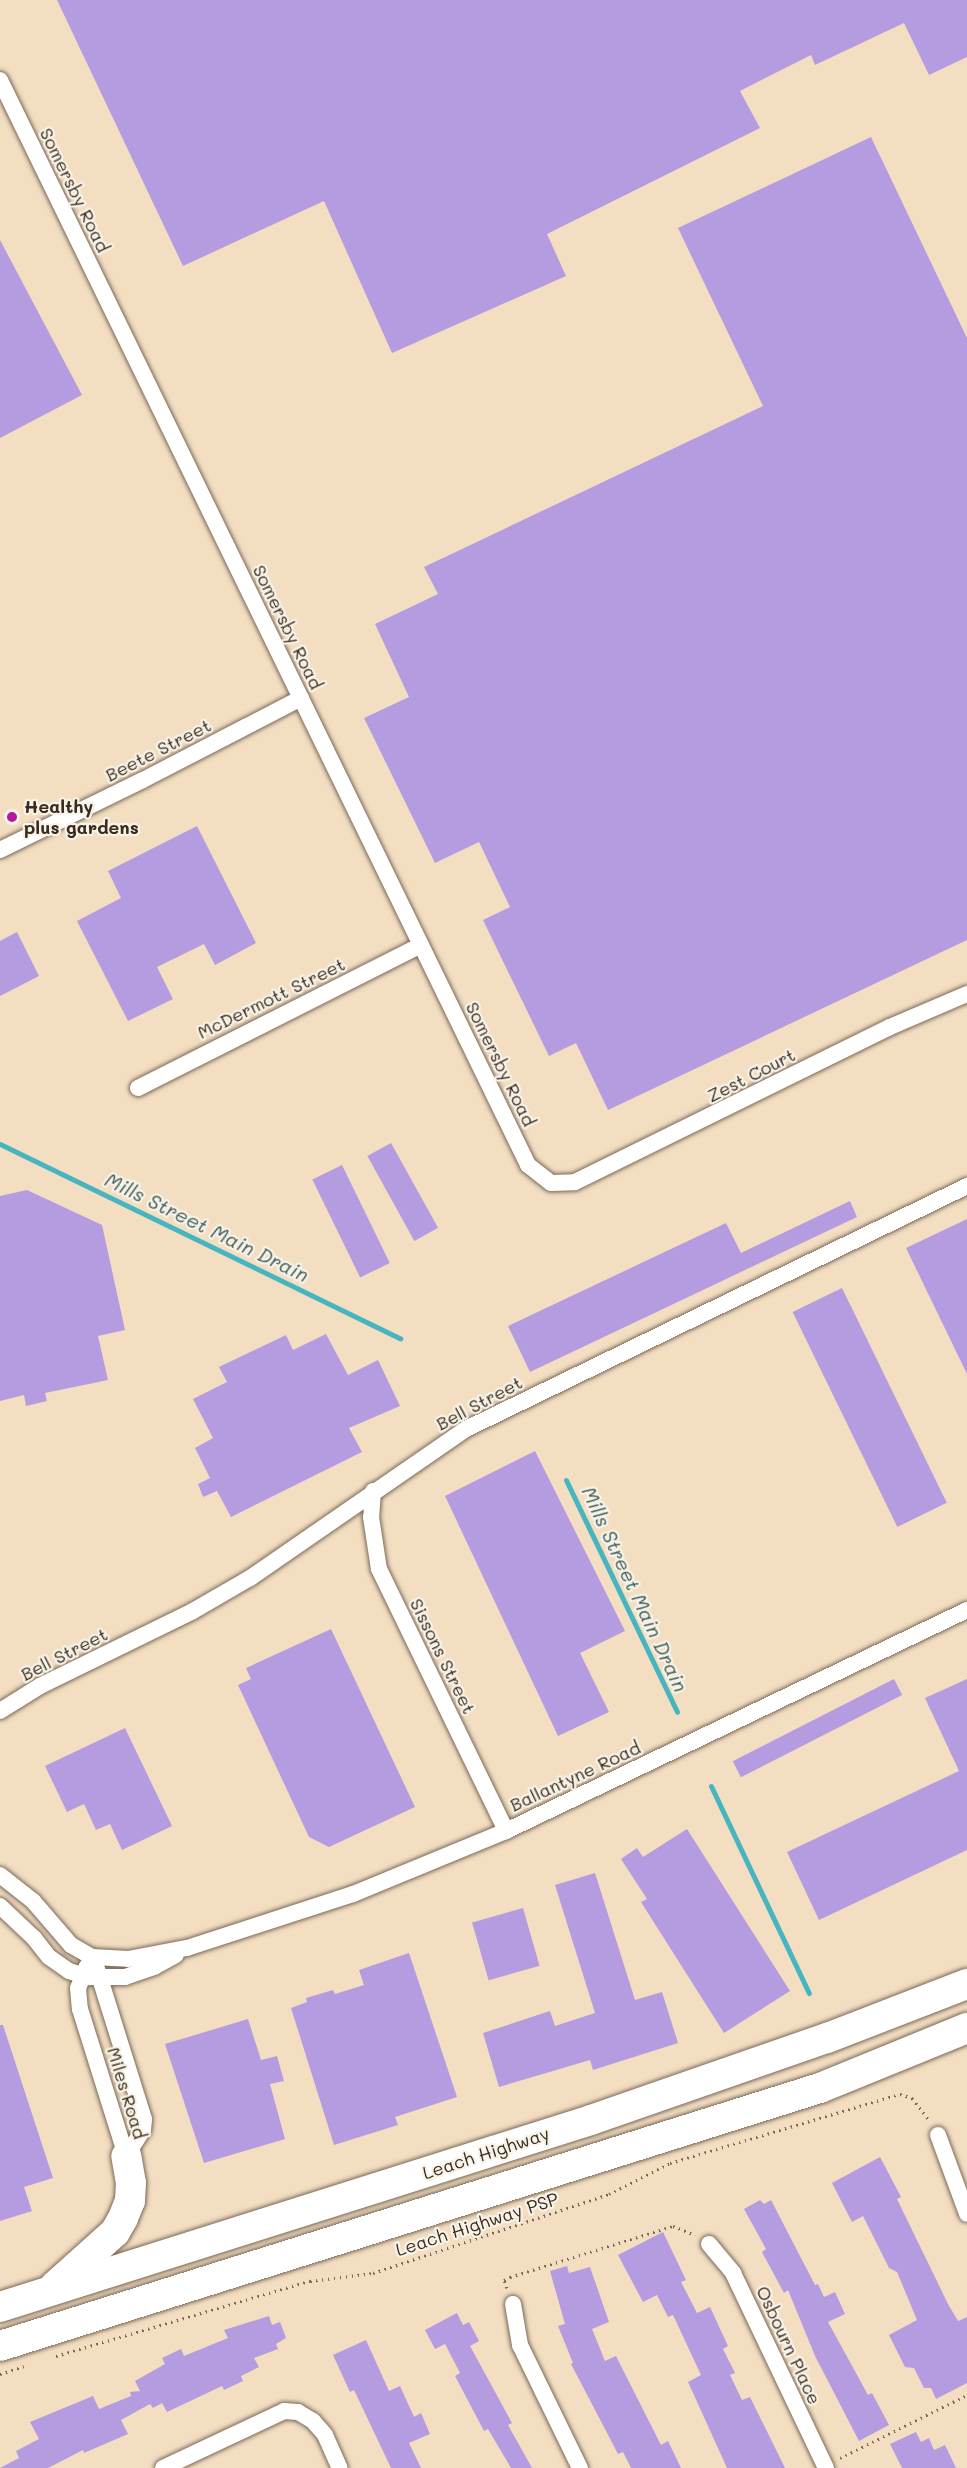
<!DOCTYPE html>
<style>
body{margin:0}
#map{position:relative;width:967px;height:2468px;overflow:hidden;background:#f3dec2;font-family:Mali,sans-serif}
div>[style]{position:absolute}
.stream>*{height:5px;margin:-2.5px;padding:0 2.5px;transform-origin:2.5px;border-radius:2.5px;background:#46b5c0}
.building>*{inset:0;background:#b59ce0;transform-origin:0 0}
.path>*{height:3px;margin-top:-1.5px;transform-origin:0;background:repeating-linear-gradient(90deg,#7b6957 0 1.5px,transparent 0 6px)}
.roads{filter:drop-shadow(0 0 2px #7b6957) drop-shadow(0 0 2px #7b6957)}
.minor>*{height:16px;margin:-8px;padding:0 8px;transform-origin:8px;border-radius:8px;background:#fff}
.motorway>*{height:30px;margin:-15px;padding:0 15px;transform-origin:15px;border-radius:15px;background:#fff}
.dots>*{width:16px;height:16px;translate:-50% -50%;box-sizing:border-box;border:3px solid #f7f3e8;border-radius:50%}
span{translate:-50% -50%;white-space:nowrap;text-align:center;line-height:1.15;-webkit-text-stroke:4.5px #f7f3e8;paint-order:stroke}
.street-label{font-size:18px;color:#3b2a1e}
.poi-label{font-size:18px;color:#3b2a1e;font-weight:700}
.left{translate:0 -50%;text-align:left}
.water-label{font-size:20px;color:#3f5b57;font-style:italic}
</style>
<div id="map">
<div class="stream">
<div style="left:0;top:1144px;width:445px;rotate:25.9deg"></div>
<div style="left:566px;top:1480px;width:257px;rotate:64.4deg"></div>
<div style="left:711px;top:1786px;width:229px;rotate:64.7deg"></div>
</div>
<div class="building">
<div style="clip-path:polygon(57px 0,967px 0,967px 57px,929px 75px,904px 23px,815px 65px,811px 55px,740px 91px,760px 128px,547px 234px,566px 276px,392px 353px,324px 201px,183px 266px)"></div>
<div style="clip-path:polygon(871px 137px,967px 338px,967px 940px,608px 1110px,576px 1043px,549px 1056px,483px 920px,510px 907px,479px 842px,435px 863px,364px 718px,409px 697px,375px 624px,438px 594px,424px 567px,763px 406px,678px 228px)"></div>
<div style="clip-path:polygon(0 240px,82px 395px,0 438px)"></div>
<div style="clip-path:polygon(197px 826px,256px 943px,215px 965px,204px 944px,157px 967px,173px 999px,128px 1021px,77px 921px,121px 898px,108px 871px)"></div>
<div style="clip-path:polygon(17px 932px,39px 976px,0 996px,0 941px)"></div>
<div style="left:391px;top:1143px;width:97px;height:27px;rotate:61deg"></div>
<div style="left:342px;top:1165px;width:109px;height:33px;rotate:64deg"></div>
<div style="clip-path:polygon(27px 1190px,102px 1225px,125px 1330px,98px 1336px,108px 1380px,45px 1393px,47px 1401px,26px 1406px,24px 1395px,0 1401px,0 1196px)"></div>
<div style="clip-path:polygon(850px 1201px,857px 1217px,530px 1372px,508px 1326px,726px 1223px,741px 1253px)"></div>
<div style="clip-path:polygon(967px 1219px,967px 1374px,906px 1248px)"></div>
<div style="left:842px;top:1288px;width:239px;height:55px;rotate:64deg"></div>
<div style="clip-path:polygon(326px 1334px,348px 1375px,378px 1360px,400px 1406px,349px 1428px,362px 1452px,231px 1517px,217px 1491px,203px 1497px,198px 1484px,210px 1478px,195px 1448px,213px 1438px,193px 1399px,227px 1382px,219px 1367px,286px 1335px,293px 1350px)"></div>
<div style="clip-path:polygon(535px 1451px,625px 1631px,580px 1653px,609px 1712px,558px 1736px,445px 1496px)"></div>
<div style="clip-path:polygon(331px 1629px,415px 1807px,329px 1847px,309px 1837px,238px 1685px,251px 1679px,246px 1668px)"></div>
<div style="left:894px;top:1679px;width:18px;height:181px;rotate:63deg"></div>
<div style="clip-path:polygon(967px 1679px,967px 1850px,819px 1920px,787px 1852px,959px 1771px,925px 1698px)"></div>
<div style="clip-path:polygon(125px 1728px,172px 1826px,122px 1850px,110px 1824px,96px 1830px,84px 1804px,67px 1812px,45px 1766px)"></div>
<div style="clip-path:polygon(687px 1829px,790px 1991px,724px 2033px,641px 1902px,647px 1899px,621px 1859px,637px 1848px,643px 1857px)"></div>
<div style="clip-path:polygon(595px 1873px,635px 2000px,662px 1992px,678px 2043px,593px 2070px,590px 2060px,499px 2087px,483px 2033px,550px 2011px,555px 2026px,595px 2013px,555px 1885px)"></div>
<div style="left:523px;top:1908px;width:60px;height:53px;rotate:74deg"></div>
<div style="clip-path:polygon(409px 1953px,457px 2097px,395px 2117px,398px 2125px,334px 2145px,291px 2008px,307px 2002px,306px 1998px,333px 1990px,335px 1994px,364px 1985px,359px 1970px)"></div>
<div style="clip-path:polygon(248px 2019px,261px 2060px,277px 2056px,284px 2081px,270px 2084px,285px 2139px,204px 2163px,165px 2044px)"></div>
<div style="clip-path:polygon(0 2025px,3px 2025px,53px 2178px,24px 2187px,32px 2211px,0 2221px)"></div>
<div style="clip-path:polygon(880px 2157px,901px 2197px,897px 2199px,948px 2304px,958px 2321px,967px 2317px,967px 2383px,936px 2399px,931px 2388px,924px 2388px,914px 2368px,905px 2367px,889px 2335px,917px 2320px,897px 2272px,889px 2268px,863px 2216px,852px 2222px,832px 2183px)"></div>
<div style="clip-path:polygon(760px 2200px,764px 2204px,771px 2200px,815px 2285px,818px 2284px,824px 2297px,835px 2292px,845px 2314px,828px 2322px,868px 2395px,872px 2393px,889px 2425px,859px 2441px,815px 2356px,788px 2290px,784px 2293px,762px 2252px,766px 2249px,744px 2209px)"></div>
<div style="clip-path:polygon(663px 2232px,686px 2280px,681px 2282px,697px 2313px,710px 2307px,728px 2346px,723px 2349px,735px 2373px,730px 2375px,742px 2400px,750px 2397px,785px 2468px,727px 2468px,688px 2382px,701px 2375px,673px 2315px,668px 2317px,657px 2295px,643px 2302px,618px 2255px)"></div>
<div style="clip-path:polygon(567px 2266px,569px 2273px,590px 2267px,609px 2322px,592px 2329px,605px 2361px,616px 2356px,661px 2445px,668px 2441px,681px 2468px,631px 2468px,623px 2452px,618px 2454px,571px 2364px,573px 2363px,558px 2326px,565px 2324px,550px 2271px)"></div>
<div style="clip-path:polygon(457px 2313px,463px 2325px,469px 2322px,479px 2341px,470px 2346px,512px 2423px,508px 2425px,532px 2468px,511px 2468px,488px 2429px,484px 2431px,455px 2376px,460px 2373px,445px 2344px,435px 2349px,425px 2330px)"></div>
<div style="clip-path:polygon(269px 2316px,272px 2325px,280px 2322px,286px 2338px,276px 2344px,278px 2349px,254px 2358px,259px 2367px,241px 2376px,243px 2381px,224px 2390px,222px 2386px,167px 2412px,162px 2403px,153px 2408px,150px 2404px,121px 2420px,128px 2434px,84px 2453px,83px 2450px,48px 2468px,0 2468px,19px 2458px,16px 2451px,39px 2439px,30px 2422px,93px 2396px,99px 2409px,131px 2396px,130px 2392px,140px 2391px,135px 2381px,165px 2364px,162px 2358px,181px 2349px,184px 2356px,228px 2338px,224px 2330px)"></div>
<div style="clip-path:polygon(366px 2340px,389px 2391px,400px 2386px,414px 2417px,421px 2413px,430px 2434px,409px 2443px,421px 2468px,391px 2468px,354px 2390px,350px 2392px,333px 2355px)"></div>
<div style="clip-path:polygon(916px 2432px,921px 2442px,929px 2438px,934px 2450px,945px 2445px,956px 2468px,902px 2468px,890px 2444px)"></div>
</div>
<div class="path">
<div style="left:507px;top:2288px;width:9px;rotate:-111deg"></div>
<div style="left:504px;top:2280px;width:7px;rotate:-27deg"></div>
<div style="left:510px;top:2277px;width:171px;rotate:-17.4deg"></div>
<div style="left:673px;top:2226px;width:24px;rotate:22deg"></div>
<div style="left:56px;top:2356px;width:265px;rotate:-16.5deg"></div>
<div style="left:310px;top:2281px;width:64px;rotate:-7.2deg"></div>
<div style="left:373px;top:2273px;width:249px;rotate:-18.5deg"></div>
<div style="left:609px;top:2194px;width:68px;rotate:-26.9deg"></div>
<div style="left:670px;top:2163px;width:240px;rotate:-16.7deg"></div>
<div style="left:900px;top:2094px;width:13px;rotate:18deg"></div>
<div style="left:912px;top:2098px;width:28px;rotate:52deg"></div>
<div style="left:0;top:2374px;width:25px;rotate:-18deg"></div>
<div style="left:840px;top:2458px;width:142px;rotate:-26.4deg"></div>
</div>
<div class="roads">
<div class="minor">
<div style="left:0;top:80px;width:1207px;rotate:64.05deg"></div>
<div style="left:528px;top:1165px;width:29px;rotate:38deg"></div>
<div style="left:551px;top:1183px;width:24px;rotate:-2deg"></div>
<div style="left:575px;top:1182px;width:351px;rotate:-26.2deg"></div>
<div style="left:890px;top:1027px;width:84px;rotate:-23.2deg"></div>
<div style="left:0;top:850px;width:159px;rotate:-26.1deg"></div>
<div style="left:143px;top:780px;width:178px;rotate:-27.4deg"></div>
<div style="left:138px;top:1088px;width:317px;rotate:-26.8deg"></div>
<div style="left:373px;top:1491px;width:26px;rotate:94deg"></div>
<div style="left:371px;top:1517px;width:53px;rotate:81.3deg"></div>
<div style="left:379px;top:1569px;width:291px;rotate:64.1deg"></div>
<div style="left:0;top:1711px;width:47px;rotate:-32deg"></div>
<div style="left:40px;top:1686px;width:170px;rotate:-26.1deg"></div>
<div style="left:193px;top:1611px;width:66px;rotate:-30.1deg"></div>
<div style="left:250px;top:1578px;width:262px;rotate:-34.6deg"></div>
<div style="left:466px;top:1429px;width:557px;rotate:-25.87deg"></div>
<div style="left:0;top:1875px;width:42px;rotate:38.2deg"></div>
<div style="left:33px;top:1901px;width:58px;rotate:49.2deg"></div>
<div style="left:71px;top:1945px;width:24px;rotate:30deg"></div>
<div style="left:92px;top:1957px;width:36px;rotate:3deg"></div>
<div style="left:128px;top:1959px;width:60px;rotate:-10.6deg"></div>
<div style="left:187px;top:1948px;width:175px;rotate:-18deg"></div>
<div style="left:353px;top:1894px;width:165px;rotate:-22.4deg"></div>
<div style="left:506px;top:1831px;width:511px;rotate:-25.61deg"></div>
<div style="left:0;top:1906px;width:47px;rotate:43.3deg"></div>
<div style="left:34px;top:1938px;width:24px;rotate:52deg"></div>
<div style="left:49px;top:1957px;width:24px;rotate:35deg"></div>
<div style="left:69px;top:1971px;width:21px;rotate:17deg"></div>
<div style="left:89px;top:1977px;width:36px"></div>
<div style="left:125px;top:1977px;width:31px;rotate:-19deg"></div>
<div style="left:154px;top:1967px;width:25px;rotate:-29deg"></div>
<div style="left:87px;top:1966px;width:24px;rotate:112deg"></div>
<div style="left:78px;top:1988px;width:21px;rotate:85deg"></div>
<div style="left:80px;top:2009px;width:154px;rotate:72.6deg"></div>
<div style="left:97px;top:1969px;width:157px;rotate:72.6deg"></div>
<div style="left:144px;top:2119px;width:11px;rotate:95deg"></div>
<div style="left:143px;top:2130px;width:31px;rotate:123deg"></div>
<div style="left:938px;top:2135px;width:84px;rotate:69.8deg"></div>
<div style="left:709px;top:2244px;width:38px;rotate:50deg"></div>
<div style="left:733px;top:2273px;width:216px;rotate:64.5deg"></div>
<div style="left:513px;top:2304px;width:42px;rotate:80.3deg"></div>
<div style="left:520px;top:2345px;width:137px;rotate:64deg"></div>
<div style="left:163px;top:2468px;width:134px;rotate:-25.2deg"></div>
<div style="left:284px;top:2411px;width:14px;rotate:4deg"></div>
<div style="left:298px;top:2412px;width:17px;rotate:31deg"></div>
<div style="left:313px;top:2421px;width:18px;rotate:49deg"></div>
<div style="left:325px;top:2435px;width:36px;rotate:66deg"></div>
</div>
<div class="motorway">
<div style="left:55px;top:2286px;width:81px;rotate:-42deg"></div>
<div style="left:115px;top:2232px;width:16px;rotate:-60deg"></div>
<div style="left:123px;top:2218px;width:18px;rotate:-68deg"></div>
<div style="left:130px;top:2201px;width:18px;rotate:-87deg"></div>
<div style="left:131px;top:2183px;width:27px;rotate:-100deg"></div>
<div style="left:0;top:2307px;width:620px;rotate:-17.56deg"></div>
<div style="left:591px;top:2120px;width:250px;rotate:-19.2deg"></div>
<div style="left:827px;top:2038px;width:150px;rotate:-21.1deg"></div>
<div style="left:0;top:2346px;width:860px;rotate:-17.47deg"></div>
<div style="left:820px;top:2088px;width:159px;rotate:-22.2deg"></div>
</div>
</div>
<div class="dots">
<div style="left:12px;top:817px;background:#b5179e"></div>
</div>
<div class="street-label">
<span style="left:75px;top:190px;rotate:64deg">Somersby Road</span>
<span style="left:288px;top:627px;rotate:64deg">Somersby Road</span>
<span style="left:158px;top:750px;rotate:-27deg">Beete Street</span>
<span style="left:271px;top:998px;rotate:-26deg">McDermott Street</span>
<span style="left:501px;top:1064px;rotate:64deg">Somersby Road</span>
<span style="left:751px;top:1075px;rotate:-27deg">Zest Court</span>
<span style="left:479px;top:1403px;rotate:-28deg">Bell Street</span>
<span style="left:64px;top:1654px;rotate:-27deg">Bell Street</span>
<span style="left:443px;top:1656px;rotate:64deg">Sissons Street</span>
<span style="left:575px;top:1776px;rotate:-25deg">Ballantyne Road</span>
<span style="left:127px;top:2093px;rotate:73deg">Miles Road</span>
<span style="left:486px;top:2153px;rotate:-18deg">Leach Highway</span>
<span style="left:477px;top:2224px;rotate:-18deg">Leach Highway PSP</span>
<span style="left:789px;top:2345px;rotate:65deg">Osbourn Place</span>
</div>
<div class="poi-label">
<span class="left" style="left:24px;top:817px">Healthy<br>plus gardens</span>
</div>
<div class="water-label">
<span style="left:207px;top:1227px;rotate:26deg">Mills Street Main Drain</span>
<span style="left:635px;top:1589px;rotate:65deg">Mills Street Main Drain</span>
</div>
</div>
